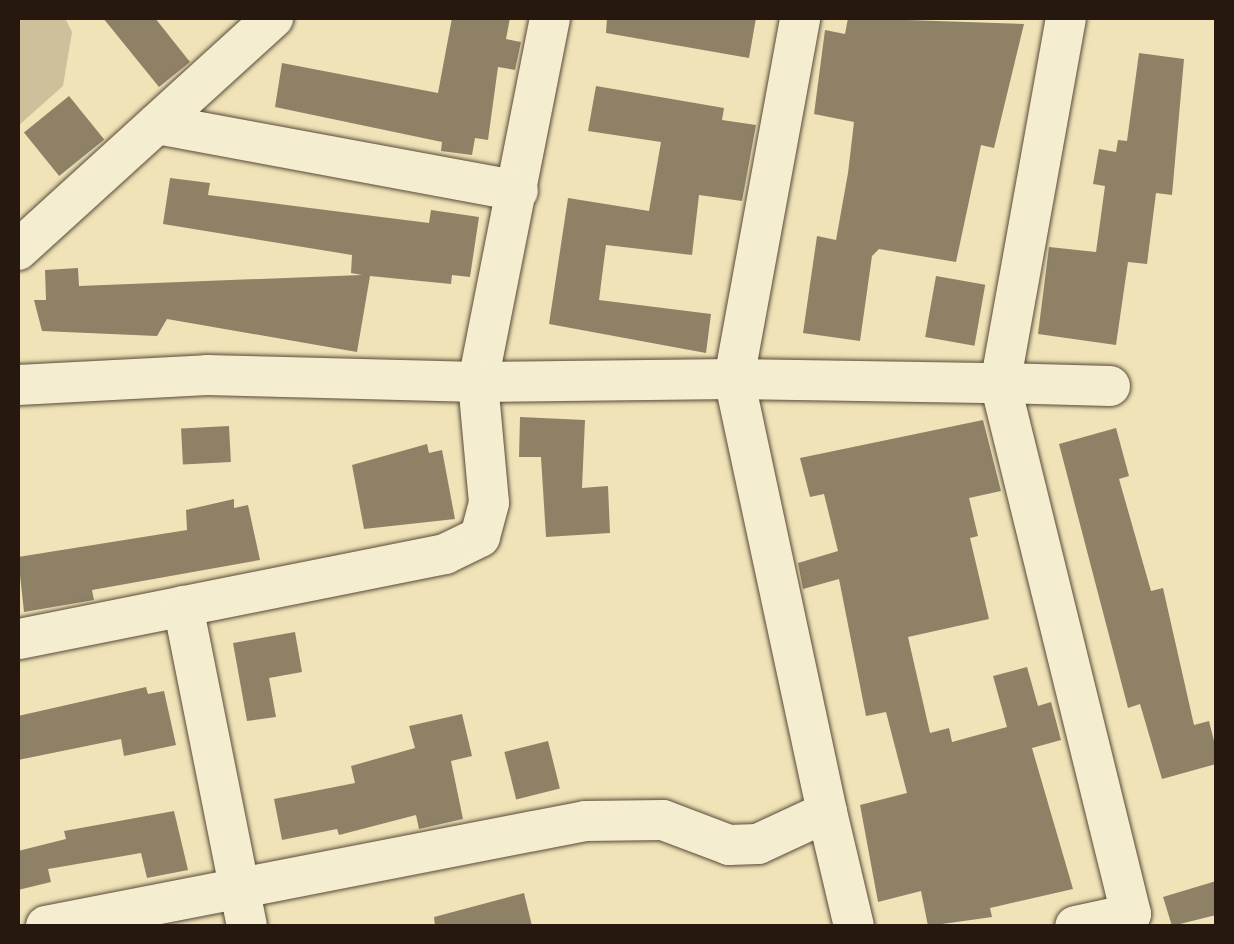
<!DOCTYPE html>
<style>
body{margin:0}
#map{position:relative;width:1234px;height:944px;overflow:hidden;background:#f0e3b7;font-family:"IM FELL English",serif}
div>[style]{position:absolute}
.green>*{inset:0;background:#cec09a}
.building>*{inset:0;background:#8f8166;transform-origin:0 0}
.roads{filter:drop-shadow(0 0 2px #584a39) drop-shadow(0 0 2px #584a39)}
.minor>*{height:40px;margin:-20px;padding:0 20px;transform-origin:20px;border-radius:20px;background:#f5edd0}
span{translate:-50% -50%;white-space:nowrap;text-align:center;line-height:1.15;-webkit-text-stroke:8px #f5edd0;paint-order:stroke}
.frame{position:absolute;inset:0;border:20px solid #26170f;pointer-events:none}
</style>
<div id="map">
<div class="green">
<div style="clip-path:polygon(18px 18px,65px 18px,72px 32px,63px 86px,18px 126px)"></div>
</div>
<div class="building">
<div style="clip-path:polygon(103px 18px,155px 18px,190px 62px,159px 87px)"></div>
<div style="clip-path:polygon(452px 18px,510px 18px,506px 39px,521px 42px,515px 70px,498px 67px,488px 140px,475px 138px,472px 155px,441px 151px,442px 142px,275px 107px,282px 63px,438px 93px)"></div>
<div style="clip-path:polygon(607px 18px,756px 18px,749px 58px,606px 33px)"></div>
<div style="clip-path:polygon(848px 18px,1024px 24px,994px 148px,981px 145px,956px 262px,879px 249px,872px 256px,860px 341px,803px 333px,817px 236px,836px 240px,848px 173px,854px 122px,814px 114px,825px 30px,845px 34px)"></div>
<div style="clip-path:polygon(1139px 53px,1184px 59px,1172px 195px,1156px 193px,1147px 264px,1128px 262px,1116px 345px,1038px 334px,1049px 247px,1096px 252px,1105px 186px,1093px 184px,1099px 149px,1116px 152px,1118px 140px,1127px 141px)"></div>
<div style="clip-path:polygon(596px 86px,724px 108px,722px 120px,756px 125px,742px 201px,699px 195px,692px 255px,606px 245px,599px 300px,711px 314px,706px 353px,549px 324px,568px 198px,649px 211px,661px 142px,588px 131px)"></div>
<div style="left:69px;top:96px;width:56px;height:58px;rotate:51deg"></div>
<div style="clip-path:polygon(170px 178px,210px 183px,208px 195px,310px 208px,429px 223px,431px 210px,479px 217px,470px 277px,452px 275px,451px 284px,370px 276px,357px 352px,167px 319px,157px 336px,42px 331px,34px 300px,46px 300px,45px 270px,78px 268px,79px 286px,362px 275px,351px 273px,352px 255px,163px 224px)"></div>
<div style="left:936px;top:276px;width:50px;height:62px;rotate:10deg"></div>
<div style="clip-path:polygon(520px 417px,585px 420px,582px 488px,608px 486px,610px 533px,546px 537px,541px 457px,519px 457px)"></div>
<div style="clip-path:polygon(983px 420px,1001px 491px,969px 498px,978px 536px,970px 538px,989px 619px,908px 637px,930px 733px,949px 728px,952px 742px,1007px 727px,993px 676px,1027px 667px,1038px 706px,1051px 702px,1061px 740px,1032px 748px,1073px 889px,990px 908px,992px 917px,928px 926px,921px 891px,878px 902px,860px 805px,907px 793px,886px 712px,866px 716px,839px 579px,803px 589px,798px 563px,838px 551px,824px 494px,810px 497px,800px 458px)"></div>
<div style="left:229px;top:426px;width:36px;height:48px;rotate:87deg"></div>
<div style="clip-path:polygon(1116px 428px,1129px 476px,1119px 479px,1151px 591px,1163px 588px,1194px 725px,1209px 721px,1216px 749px,1216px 764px,1162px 779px,1140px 704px,1128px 708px,1059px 444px)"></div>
<div style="clip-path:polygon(427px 444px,429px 453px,442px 450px,455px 519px,364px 529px,352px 465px)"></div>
<div style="clip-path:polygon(234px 499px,234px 508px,248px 505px,260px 560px,92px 590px,94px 600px,24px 612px,18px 557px,187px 530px,186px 510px)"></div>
<div style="clip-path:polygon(295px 632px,302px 672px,269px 678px,276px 717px,247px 721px,233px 643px)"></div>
<div style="clip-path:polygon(146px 687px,148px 694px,164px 691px,176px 745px,124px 756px,121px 739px,18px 760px,18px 716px)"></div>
<div style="clip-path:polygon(462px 714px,472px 756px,451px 761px,463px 819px,419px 829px,416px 815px,339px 835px,337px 829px,282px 840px,274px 799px,355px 783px,351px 766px,415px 748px,409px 726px)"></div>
<div style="left:548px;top:741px;width:49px;height:45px;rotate:76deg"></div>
<div style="clip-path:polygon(174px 811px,188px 870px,147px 878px,141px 853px,48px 869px,51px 882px,18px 890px,18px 851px,66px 839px,64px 831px)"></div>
<div style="clip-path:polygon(1216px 881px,1216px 915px,1172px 926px,1163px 897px)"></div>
<div style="clip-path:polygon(524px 893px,532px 926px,435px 926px,434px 917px)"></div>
</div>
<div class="roads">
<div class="minor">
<div style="left:550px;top:18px;width:371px;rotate:101.2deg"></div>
<div style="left:478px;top:382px;width:256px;rotate:-0.7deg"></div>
<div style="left:734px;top:379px;width:367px;rotate:-79.6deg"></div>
<div style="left:1066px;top:18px;width:371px;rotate:100.2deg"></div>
<div style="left:1000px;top:383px;width:110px;rotate:1.6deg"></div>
<div style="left:157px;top:124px;width:367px;rotate:10.5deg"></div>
<div style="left:18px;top:250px;width:345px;rotate:-42.3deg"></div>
<div style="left:18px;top:385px;width:189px;rotate:-3deg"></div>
<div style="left:207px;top:375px;width:271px;rotate:1.5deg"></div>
<div style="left:478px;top:382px;width:121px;rotate:84.8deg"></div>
<div style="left:489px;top:503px;width:35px;rotate:105deg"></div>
<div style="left:480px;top:537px;width:39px;rotate:154deg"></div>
<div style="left:445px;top:554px;width:435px;rotate:168.7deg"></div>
<div style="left:183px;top:606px;width:326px;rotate:78.7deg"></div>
<div style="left:827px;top:812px;width:443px;rotate:-102.1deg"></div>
<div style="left:734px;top:379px;width:266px;rotate:0.9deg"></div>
<div style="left:1000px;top:383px;width:547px;rotate:76.14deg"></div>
<div style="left:1131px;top:914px;width:57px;rotate:167.9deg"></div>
<div style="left:46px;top:926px;width:549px;rotate:-11.02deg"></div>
<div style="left:585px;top:821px;width:78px;rotate:-0.7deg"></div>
<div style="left:663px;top:820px;width:71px;rotate:20.7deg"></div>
<div style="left:729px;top:845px;width:29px;rotate:-2deg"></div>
<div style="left:758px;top:844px;width:76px;rotate:-24.9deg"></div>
<div style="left:827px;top:812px;width:117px;rotate:76.7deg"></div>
</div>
</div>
<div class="frame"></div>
</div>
